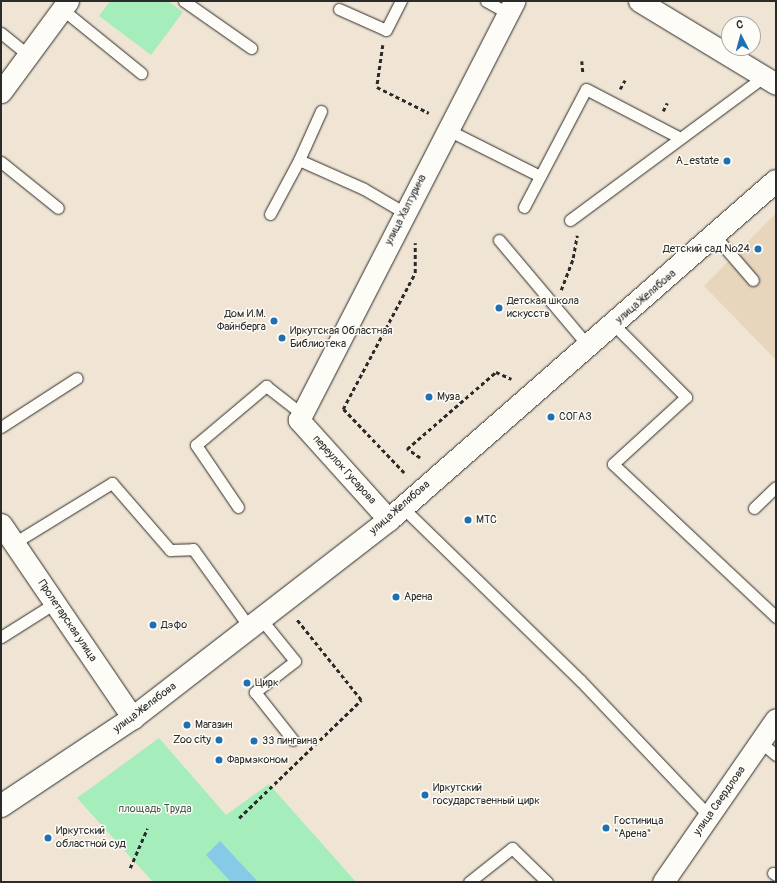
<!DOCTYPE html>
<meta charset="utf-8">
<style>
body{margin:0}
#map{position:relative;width:777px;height:883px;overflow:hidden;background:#f0e5d4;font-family:Pangolin,sans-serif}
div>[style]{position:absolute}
.built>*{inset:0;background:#e7d5bc}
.green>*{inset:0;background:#a5edbb}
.water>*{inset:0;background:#87cae8}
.path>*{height:2.5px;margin-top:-1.25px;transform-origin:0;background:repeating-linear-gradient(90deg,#2b2b2b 0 4px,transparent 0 7px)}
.roads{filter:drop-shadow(0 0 1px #2b2b2b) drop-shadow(0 0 1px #2b2b2b)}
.lane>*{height:11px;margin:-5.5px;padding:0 5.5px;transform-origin:5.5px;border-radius:5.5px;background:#fdfcf7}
.street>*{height:21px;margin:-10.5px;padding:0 10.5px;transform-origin:10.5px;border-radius:10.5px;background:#fdfcf7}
.secondary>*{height:22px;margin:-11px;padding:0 11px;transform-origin:11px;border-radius:11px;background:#fdfcf7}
.dots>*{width:11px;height:11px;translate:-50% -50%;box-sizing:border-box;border:2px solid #fdfcf7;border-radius:50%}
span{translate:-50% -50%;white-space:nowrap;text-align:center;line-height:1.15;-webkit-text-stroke:3px #fdfcf7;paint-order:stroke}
.poi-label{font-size:11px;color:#2b2b2b}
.right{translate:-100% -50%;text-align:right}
.left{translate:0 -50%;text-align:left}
.street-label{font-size:11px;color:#2b2b2b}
.park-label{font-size:11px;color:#4a5c4f}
.frame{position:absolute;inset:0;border:2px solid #2b2b2b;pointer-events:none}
.north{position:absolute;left:721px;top:16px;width:40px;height:40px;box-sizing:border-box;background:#fdfcf7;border:1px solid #a9a8a5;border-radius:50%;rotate:354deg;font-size:11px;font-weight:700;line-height:16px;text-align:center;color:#2b2b2b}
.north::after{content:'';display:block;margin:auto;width:14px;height:18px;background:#1f6fb2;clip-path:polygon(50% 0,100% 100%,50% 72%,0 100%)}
</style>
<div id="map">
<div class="built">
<div style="clip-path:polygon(776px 213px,776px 360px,704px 286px)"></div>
</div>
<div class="green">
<div style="clip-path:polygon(110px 1px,168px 1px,183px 12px,151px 55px,99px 16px)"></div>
<div style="clip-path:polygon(159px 738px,226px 815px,269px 784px,356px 882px,153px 882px,77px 798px)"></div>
</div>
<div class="water">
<div style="clip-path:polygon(220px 841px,258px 882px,231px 882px,206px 855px)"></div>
</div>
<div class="path">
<div style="left:383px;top:45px;width:42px;rotate:98.1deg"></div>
<div style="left:377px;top:87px;width:58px;rotate:26.6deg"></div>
<div style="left:582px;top:61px;width:12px;rotate:85deg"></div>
<div style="left:620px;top:89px;width:10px;rotate:-61deg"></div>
<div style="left:663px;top:111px;width:9px;rotate:-63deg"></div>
<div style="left:561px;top:290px;width:34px;rotate:-69deg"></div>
<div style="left:573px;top:258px;width:23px;rotate:-80deg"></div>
<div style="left:420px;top:458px;width:16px;rotate:-145deg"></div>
<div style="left:407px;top:449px;width:118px;rotate:-40.9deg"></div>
<div style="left:496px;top:372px;width:17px;rotate:24deg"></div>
<div style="left:404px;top:473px;width:88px;rotate:-133.6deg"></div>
<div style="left:343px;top:409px;width:154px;rotate:-62.1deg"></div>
<div style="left:415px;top:273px;width:30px;rotate:-90deg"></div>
<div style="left:239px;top:818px;width:170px;rotate:-44deg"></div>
<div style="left:361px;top:700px;width:104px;rotate:-128.7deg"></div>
<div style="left:130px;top:868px;width:43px;rotate:-66.4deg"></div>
</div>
<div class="roads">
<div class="lane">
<div style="left:184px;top:1px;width:82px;rotate:35deg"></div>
<div style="left:486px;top:1px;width:25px;rotate:29deg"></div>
<div style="left:62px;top:9px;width:102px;rotate:39deg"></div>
<div style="left:339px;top:9px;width:51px;rotate:24.1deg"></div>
<div style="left:386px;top:30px;width:33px;rotate:-63deg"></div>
<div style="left:1px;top:33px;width:35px;rotate:39deg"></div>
<div style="left:321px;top:111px;width:54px;rotate:114.2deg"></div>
<div style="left:299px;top:160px;width:71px;rotate:24deg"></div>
<div style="left:364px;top:189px;width:48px;rotate:30.3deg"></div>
<div style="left:448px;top:130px;width:103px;rotate:26.6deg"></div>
<div style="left:1px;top:162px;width:73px;rotate:38.9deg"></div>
<div style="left:524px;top:207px;width:133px;rotate:-62.3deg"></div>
<div style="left:586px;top:89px;width:106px;rotate:27.5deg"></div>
<div style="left:270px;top:214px;width:61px;rotate:-61.8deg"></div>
<div style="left:570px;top:220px;width:240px;rotate:-36.5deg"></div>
<div style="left:715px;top:236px;width:58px;rotate:49.2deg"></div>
<div style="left:499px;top:240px;width:140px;rotate:49.9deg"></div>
<div style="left:614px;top:325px;width:102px;rotate:45deg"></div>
<div style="left:686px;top:397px;width:99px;rotate:137.5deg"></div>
<div style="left:613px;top:464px;width:224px;rotate:43.2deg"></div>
<div style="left:1px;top:427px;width:90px;rotate:-32.8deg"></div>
<div style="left:238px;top:507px;width:75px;rotate:-124.1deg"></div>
<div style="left:196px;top:445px;width:92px;rotate:-40.1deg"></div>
<div style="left:266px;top:386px;width:46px;rotate:37.9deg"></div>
<div style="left:403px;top:508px;width:247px;rotate:44.2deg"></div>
<div style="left:580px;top:680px;width:187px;rotate:46.5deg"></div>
<div style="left:754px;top:508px;width:30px;rotate:-44deg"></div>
<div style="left:14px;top:543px;width:115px;rotate:-31.5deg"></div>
<div style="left:112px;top:483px;width:89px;rotate:49.1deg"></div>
<div style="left:170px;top:550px;width:23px;rotate:-2deg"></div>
<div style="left:193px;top:549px;width:97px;rotate:54.2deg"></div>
<div style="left:261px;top:619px;width:54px;rotate:51deg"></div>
<div style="left:295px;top:661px;width:51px;rotate:142.2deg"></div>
<div style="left:255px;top:692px;width:61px;rotate:51.6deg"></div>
<div style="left:1px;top:637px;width:64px;rotate:-32.2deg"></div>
<div style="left:760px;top:742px;width:21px;rotate:39deg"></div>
<div style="left:773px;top:873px;width:4px;rotate:34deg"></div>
<div style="left:469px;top:882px;width:55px;rotate:-38.3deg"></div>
<div style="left:512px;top:848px;width:49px;rotate:44.2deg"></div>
</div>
<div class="street">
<div style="left:639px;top:1px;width:160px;rotate:31.2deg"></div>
<div style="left:1px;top:92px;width:113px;rotate:-53.6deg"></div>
<div style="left:389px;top:520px;width:135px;rotate:-132deg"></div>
<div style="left:299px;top:420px;width:471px;rotate:-62.8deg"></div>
<div style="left:1px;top:524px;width:235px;rotate:55.8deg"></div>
<div style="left:663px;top:882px;width:198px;rotate:-55.3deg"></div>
</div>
<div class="secondary">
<div style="left:1px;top:806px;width:159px;rotate:-33.7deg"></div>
<div style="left:133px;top:718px;width:324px;rotate:-37.7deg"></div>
<div style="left:389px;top:520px;width:514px;rotate:-41.22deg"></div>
</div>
</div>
<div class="dots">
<div style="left:727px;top:161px;background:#1f6fb2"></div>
<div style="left:758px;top:249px;background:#1f6fb2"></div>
<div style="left:499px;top:308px;background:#1f6fb2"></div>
<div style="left:274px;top:321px;background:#1f6fb2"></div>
<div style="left:282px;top:338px;background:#1f6fb2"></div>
<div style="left:429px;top:397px;background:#1f6fb2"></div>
<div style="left:551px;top:417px;background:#1f6fb2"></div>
<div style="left:468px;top:520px;background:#1f6fb2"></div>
<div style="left:396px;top:597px;background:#1f6fb2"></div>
<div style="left:153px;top:625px;background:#1f6fb2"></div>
<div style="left:247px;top:683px;background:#1f6fb2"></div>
<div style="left:187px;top:725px;background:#1f6fb2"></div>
<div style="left:219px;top:740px;background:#1f6fb2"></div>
<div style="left:254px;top:741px;background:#1f6fb2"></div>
<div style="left:219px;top:760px;background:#1f6fb2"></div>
<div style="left:425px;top:795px;background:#1f6fb2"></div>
<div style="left:606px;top:828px;background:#1f6fb2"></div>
<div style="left:48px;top:838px;background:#1f6fb2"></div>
</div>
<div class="poi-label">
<span class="right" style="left:719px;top:161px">А_estate</span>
<span class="right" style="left:750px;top:249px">Детский сад №24</span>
<span class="left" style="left:507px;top:308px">Детская школа<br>искусств</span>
<span class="right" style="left:266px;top:321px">Дом И.М.<br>Файнберга</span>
<span class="left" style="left:290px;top:338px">Иркутская Областная<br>Библиотека</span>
<span class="left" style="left:437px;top:397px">Муза</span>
<span class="left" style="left:559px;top:417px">СОГАЗ</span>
<span class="left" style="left:476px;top:520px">МТС</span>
<span class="left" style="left:404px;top:597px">Арена</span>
<span class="left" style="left:161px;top:625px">Дэфо</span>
<span class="left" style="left:255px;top:683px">Цирк</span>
<span class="left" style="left:195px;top:725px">Магазин</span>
<span class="right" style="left:211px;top:740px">Zoo city</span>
<span class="left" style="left:262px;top:741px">33 пингвина</span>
<span class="left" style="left:227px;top:760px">Фармэконом</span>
<span class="left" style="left:433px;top:795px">Иркутский<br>государственный цирк</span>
<span class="left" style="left:614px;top:828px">Гостиница<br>"Арена"</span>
<span class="left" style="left:56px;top:838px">Иркутский<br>областной суд</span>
</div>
<div class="street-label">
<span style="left:406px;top:210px;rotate:-63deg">улица Халтурина</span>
<span style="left:646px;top:297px;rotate:-41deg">улица Желябова</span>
<span style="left:344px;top:470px;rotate:48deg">переулок Гусарова</span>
<span style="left:400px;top:508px;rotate:-41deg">улица Желябова</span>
<span style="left:67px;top:621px;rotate:56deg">Пролетарская улица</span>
<span style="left:145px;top:708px;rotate:-37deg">улица Желябова</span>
<span style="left:720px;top:801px;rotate:-55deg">улица Свердлова</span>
</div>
<div class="park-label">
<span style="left:155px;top:809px">площадь Труда</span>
</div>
<div class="frame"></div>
<div class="north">С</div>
</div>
